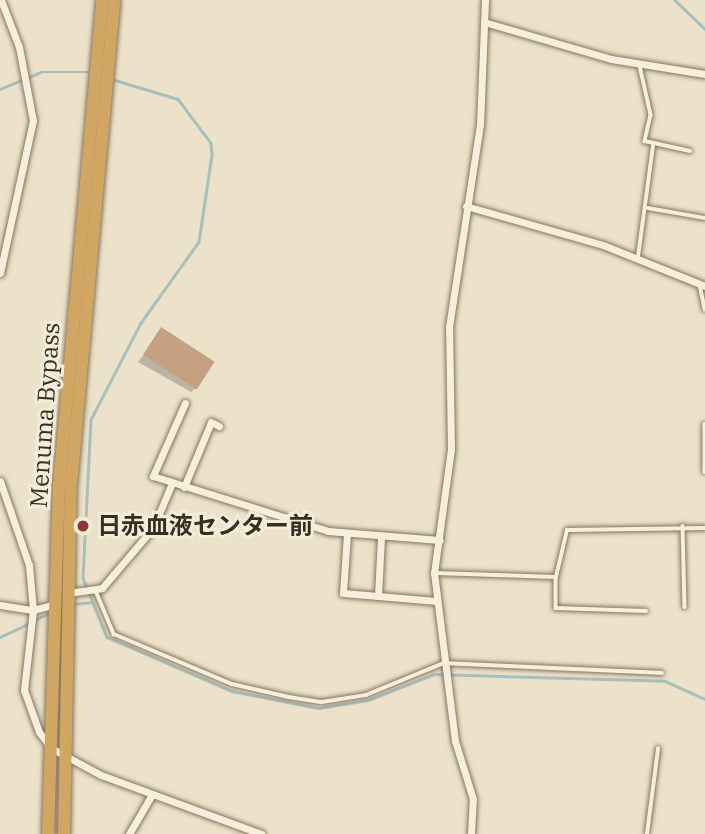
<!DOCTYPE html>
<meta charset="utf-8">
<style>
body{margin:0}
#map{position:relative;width:705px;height:834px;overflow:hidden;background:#ebe2c9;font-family:"IBM Plex Serif","Noto Sans JP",serif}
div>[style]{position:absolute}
.shadow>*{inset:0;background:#0003}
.stream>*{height:2.5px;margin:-1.25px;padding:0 1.25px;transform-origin:1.25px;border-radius:1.25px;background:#a9bfba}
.building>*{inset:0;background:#c5a182;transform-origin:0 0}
.roads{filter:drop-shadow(0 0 2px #86755f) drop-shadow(0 0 2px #86755f)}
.lane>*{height:3.5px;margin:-1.75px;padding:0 1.75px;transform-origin:1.75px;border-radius:1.75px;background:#f6efdc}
.street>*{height:7px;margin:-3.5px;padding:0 3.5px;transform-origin:3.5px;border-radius:3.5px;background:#f6efdc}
.highway>*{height:12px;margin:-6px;padding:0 6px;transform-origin:6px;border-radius:6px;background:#d1a562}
.dots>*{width:19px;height:19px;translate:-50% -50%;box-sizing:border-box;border:4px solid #f3ecd8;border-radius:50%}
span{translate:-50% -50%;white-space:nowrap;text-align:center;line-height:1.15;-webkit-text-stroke:6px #f3ecd8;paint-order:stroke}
.street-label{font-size:24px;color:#372d21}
.poi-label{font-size:24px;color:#372d21;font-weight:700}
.left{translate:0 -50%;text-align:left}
</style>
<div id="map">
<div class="shadow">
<div style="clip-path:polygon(162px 330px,198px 386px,191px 392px,138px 362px)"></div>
</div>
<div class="stream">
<div style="left:675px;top:0;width:42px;rotate:44deg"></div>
<div style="left:115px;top:80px;width:66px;rotate:16.8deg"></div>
<div style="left:178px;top:99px;width:55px;rotate:53.1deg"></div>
<div style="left:211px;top:143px;width:12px;rotate:85deg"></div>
<div style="left:212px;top:155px;width:88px;rotate:98.5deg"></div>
<div style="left:199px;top:242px;width:100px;rotate:125.6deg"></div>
<div style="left:141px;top:323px;width:109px;rotate:117.3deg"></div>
<div style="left:91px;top:420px;width:158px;rotate:92.9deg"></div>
<div style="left:83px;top:578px;width:64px;rotate:67.9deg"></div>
<div style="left:107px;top:637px;width:136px;rotate:23.4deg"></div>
<div style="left:232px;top:691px;width:89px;rotate:11.1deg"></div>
<div style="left:319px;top:708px;width:50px;rotate:-9.3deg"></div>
<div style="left:368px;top:700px;width:71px;rotate:-21.5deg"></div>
<div style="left:434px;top:674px;width:231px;rotate:1.7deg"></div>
<div style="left:665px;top:681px;width:44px;rotate:24.2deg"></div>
<div style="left:0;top:89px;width:44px;rotate:-22.5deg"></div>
<div style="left:41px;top:72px;width:48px"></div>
<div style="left:72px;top:604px;width:21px;rotate:-5deg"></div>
<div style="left:34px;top:620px;width:17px;rotate:-24deg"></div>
<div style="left:0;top:637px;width:31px;rotate:-25deg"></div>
</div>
<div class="building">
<div style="left:161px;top:327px;width:64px;height:33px;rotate:33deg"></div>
</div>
<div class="roads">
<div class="lane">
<div style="left:640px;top:66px;width:50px;rotate:77.3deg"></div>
<div style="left:651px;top:115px;width:27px;rotate:103deg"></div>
<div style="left:645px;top:141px;width:46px;rotate:12.5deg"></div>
<div style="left:648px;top:208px;width:58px;rotate:10deg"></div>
<div style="left:638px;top:257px;width:112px;rotate:-82.3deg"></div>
<div style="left:700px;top:285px;width:25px;rotate:78deg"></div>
<div style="left:705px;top:424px;width:48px;rotate:90deg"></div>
<div style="left:683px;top:526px;width:81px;rotate:88.6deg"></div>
<div style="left:436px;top:573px;width:120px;rotate:1.9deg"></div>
<div style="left:556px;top:577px;width:31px;rotate:90deg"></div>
<div style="left:556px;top:608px;width:90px;rotate:1.9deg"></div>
<div style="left:556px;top:577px;width:48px;rotate:-76.8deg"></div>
<div style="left:567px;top:530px;width:138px;rotate:-0.8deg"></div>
<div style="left:96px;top:591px;width:47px;rotate:67.3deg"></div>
<div style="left:114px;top:634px;width:128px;rotate:23deg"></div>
<div style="left:232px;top:684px;width:58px;rotate:12.8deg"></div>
<div style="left:289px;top:697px;width:33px;rotate:9deg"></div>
<div style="left:322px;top:702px;width:45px;rotate:-9deg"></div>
<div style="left:366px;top:695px;width:84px;rotate:-22.3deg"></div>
<div style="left:444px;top:663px;width:218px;rotate:2.6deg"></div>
<div style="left:647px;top:834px;width:86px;rotate:-82.6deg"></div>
</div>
<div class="street">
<div style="left:484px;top:22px;width:132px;rotate:16.2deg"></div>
<div style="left:611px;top:59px;width:95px;rotate:9.1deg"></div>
<div style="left:466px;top:206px;width:142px;rotate:15.9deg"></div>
<div style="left:603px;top:245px;width:110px;rotate:21.9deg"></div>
<div style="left:0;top:273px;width:156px;rotate:-77.8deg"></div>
<div style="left:33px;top:121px;width:75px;rotate:-100.7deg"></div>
<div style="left:19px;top:47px;width:50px;rotate:-111deg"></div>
<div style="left:185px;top:403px;width:80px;rotate:113.7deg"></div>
<div style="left:153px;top:476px;width:183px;rotate:17.4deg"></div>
<div style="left:328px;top:531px;width:112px;rotate:4.6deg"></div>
<div style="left:0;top:481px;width:89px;rotate:71deg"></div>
<div style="left:29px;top:565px;width:45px;rotate:84.9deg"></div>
<div style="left:33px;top:610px;width:81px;rotate:96.4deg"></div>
<div style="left:24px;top:690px;width:45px;rotate:70.3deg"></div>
<div style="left:39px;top:732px;width:20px;rotate:53deg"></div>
<div style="left:51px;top:748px;width:57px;rotate:28.4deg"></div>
<div style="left:101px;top:775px;width:171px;rotate:20.2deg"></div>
<div style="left:184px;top:487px;width:70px;rotate:-67.4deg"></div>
<div style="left:211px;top:422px;width:9px;rotate:27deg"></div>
<div style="left:347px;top:534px;width:59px;rotate:93.9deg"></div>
<div style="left:343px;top:593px;width:94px;rotate:4.9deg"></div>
<div style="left:68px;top:593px;width:34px;rotate:-8deg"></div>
<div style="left:102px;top:588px;width:79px;rotate:-49.6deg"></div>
<div style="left:153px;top:528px;width:49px;rotate:-67.1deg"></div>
<div style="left:378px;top:595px;width:57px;rotate:-87deg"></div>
<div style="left:0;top:605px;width:33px;rotate:9deg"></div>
<div style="left:33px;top:610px;width:23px;rotate:-15deg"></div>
<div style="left:129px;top:834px;width:44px;rotate:-59.9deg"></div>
<div style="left:471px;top:834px;width:35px;rotate:-87deg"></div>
<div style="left:473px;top:799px;width:61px;rotate:-107.2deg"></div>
<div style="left:455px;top:741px;width:169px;rotate:-97.1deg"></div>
<div style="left:434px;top:573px;width:125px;rotate:-82.2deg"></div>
<div style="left:451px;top:449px;width:122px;rotate:-90.9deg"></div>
<div style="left:449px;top:327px;width:204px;rotate:-81.3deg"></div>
<div style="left:480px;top:125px;width:125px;rotate:-87.7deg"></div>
</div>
<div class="highway">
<div style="left:48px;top:834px;width:348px;rotate:-88.2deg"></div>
<div style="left:59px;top:486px;width:488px;rotate:-84.9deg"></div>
<div style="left:64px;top:834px;width:349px;rotate:-88.9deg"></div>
<div style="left:71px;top:485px;width:487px;rotate:-84.9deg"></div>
</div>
</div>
<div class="dots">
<div style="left:83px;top:526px;background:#8f3735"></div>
</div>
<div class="street-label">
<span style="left:45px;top:415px;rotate:-86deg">Menuma Bypass</span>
</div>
<div class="poi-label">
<span class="left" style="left:97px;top:526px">日赤血液センター前</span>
</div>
</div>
